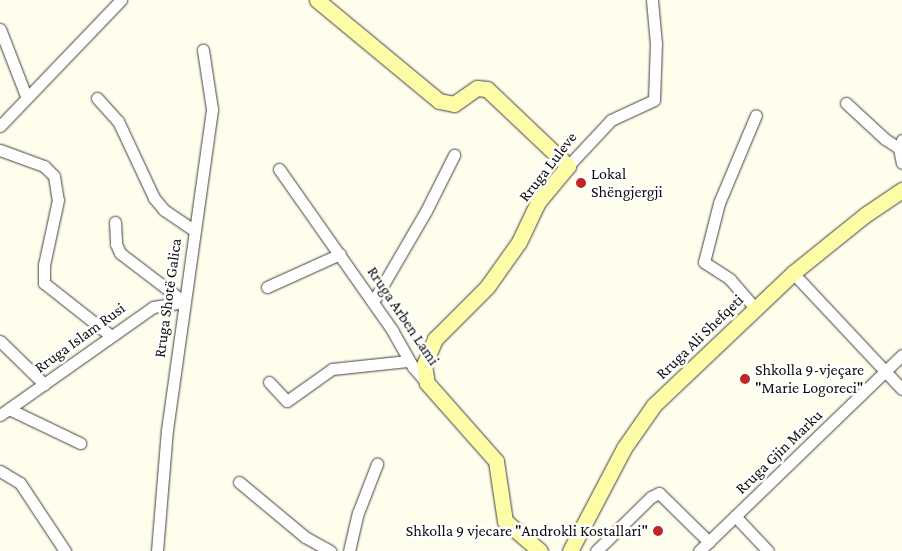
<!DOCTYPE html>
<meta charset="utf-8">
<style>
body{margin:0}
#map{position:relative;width:902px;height:551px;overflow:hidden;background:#fffdec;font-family:"Crimson Pro",serif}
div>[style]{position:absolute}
.roads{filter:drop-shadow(0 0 1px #404040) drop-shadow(0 0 1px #404040)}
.street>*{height:11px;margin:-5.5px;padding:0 5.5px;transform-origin:5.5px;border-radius:5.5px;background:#fff}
.secondary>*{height:15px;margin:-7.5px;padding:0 7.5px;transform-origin:7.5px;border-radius:7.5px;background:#fffca7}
.dots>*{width:14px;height:14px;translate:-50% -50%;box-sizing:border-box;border:2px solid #fff;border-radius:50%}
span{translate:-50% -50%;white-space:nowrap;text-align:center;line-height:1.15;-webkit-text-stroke:5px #fff;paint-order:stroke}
.street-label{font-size:16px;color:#0d0d0d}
.poi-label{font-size:16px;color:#0d0d0d}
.left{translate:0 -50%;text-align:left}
.right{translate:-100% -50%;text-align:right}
</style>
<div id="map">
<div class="roads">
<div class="street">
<div style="left:0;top:29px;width:72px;rotate:68.8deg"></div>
<div style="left:97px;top:98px;width:31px;rotate:48deg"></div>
<div style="left:118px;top:121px;width:85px;rotate:64.9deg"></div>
<div style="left:154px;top:198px;width:16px;rotate:50deg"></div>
<div style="left:164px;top:210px;width:36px;rotate:34deg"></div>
<div style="left:846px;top:103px;width:53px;rotate:42.7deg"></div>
<div style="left:885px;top:139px;width:17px;rotate:33deg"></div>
<div style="left:0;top:126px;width:175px;rotate:-46.2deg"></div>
<div style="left:902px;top:140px;width:9px;rotate:111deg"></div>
<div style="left:899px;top:148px;width:15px;rotate:79deg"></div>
<div style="left:0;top:150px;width:47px;rotate:20deg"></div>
<div style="left:44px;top:166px;width:14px;rotate:45deg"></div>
<div style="left:54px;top:176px;width:24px;rotate:81deg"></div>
<div style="left:58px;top:200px;width:66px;rotate:102.2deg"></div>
<div style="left:44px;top:265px;width:18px;rotate:90deg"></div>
<div style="left:44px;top:283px;width:85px;rotate:38.3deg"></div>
<div style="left:568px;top:166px;width:63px;rotate:-46.9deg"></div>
<div style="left:611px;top:120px;width:47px;rotate:-24.9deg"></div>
<div style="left:654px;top:100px;width:56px;rotate:-88deg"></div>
<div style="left:656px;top:44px;width:44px;rotate:-95.2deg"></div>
<div style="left:279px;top:169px;width:197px;rotate:54.9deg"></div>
<div style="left:392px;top:330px;width:43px;rotate:60.4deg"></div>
<div style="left:413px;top:367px;width:21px;rotate:49deg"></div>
<div style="left:115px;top:222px;width:22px;rotate:87deg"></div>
<div style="left:116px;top:244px;width:10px;rotate:66deg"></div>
<div style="left:120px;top:253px;width:81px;rotate:37.4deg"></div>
<div style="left:793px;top:273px;width:159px;rotate:46.8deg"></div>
<div style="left:267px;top:287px;width:80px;rotate:-24.3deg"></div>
<div style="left:373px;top:302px;width:105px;rotate:-59.8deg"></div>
<div style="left:426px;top:211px;width:63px;rotate:-63.4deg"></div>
<div style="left:755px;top:308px;width:38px;rotate:-131deg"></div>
<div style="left:730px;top:279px;width:31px;rotate:-147deg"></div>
<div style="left:704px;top:262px;width:61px;rotate:-75.7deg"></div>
<div style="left:719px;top:203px;width:95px;rotate:-67.2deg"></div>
<div style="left:0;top:341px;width:62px;rotate:44.3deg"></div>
<div style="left:269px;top:382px;width:26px;rotate:47deg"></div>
<div style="left:287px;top:401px;width:55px;rotate:-35.4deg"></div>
<div style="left:332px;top:369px;width:76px;rotate:-6deg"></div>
<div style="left:9px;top:409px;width:79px;rotate:25.6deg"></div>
<div style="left:0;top:415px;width:187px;rotate:-35.2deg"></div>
<div style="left:153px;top:307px;width:31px;rotate:-9deg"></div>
<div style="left:0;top:471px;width:23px;rotate:31deg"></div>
<div style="left:20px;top:483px;width:82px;rotate:56.5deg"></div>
<div style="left:239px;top:482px;width:86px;rotate:39.8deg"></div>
<div style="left:305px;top:537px;width:29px;rotate:29deg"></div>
<div style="left:735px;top:516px;width:48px;rotate:46.7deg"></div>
<div style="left:157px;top:551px;width:121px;rotate:-85.3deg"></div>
<div style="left:167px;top:430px;width:324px;rotate:-82deg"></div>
<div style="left:212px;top:109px;width:60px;rotate:-98.7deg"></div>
<div style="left:349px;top:551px;width:39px;rotate:-77deg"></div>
<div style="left:358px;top:513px;width:53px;rotate:-68.8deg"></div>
<div style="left:596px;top:551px;width:77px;rotate:-44.5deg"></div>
<div style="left:651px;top:497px;width:9px;rotate:-27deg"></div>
<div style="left:659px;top:493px;width:70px;rotate:44.4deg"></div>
<div style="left:699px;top:551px;width:282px;rotate:-44deg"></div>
</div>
<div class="secondary">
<div style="left:317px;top:0;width:158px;rotate:39.6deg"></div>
<div style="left:439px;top:101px;width:15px;rotate:11deg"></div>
<div style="left:454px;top:104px;width:28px;rotate:-35deg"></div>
<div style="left:477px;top:88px;width:10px;rotate:6deg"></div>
<div style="left:487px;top:89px;width:112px;rotate:43.5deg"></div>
<div style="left:568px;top:166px;width:47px;rotate:129.8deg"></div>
<div style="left:538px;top:202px;width:44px;rotate:115.4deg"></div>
<div style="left:519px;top:242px;width:55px;rotate:125.4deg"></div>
<div style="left:487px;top:287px;width:74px;rotate:135deg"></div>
<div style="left:435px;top:339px;width:28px;rotate:113deg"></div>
<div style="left:424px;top:365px;width:18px;rotate:81deg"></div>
<div style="left:427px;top:383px;width:104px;rotate:48.5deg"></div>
<div style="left:496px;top:461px;width:61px;rotate:81.5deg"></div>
<div style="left:505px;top:521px;width:46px;rotate:40.6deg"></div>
<div style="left:570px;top:551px;width:116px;rotate:-62.3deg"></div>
<div style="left:624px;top:448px;width:52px;rotate:-55.1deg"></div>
<div style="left:654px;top:405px;width:192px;rotate:-43.5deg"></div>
<div style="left:793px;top:273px;width:92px;rotate:-38.9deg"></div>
<div style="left:865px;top:215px;width:45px;rotate:-34deg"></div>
</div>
</div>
<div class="dots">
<div style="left:581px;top:183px;background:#c02722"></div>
<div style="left:745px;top:379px;background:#c02722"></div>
<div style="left:658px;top:531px;background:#c02722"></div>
</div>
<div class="street-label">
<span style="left:548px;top:167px;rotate:-52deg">Rruga Luleve</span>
<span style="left:168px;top:298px;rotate:-82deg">Rruga Shotë Galica</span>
<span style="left:403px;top:316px;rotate:56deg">Rruga Arben Lami</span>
<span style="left:700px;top:337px;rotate:-44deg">Rruga Ali Shefqeti</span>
<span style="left:80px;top:338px;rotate:-36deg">Rruga Islam Rusi</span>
<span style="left:779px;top:452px;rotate:-44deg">Rruga Gjin Marku</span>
</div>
<div class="poi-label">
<span class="left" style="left:591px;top:183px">Lokal<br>Shëngjergji</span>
<span class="left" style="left:755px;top:379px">Shkolla 9-vjeçare<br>"Marie Logoreci"</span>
<span class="right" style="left:648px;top:531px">Shkolla 9 vjecare "Androkli Kostallari"</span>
</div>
</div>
